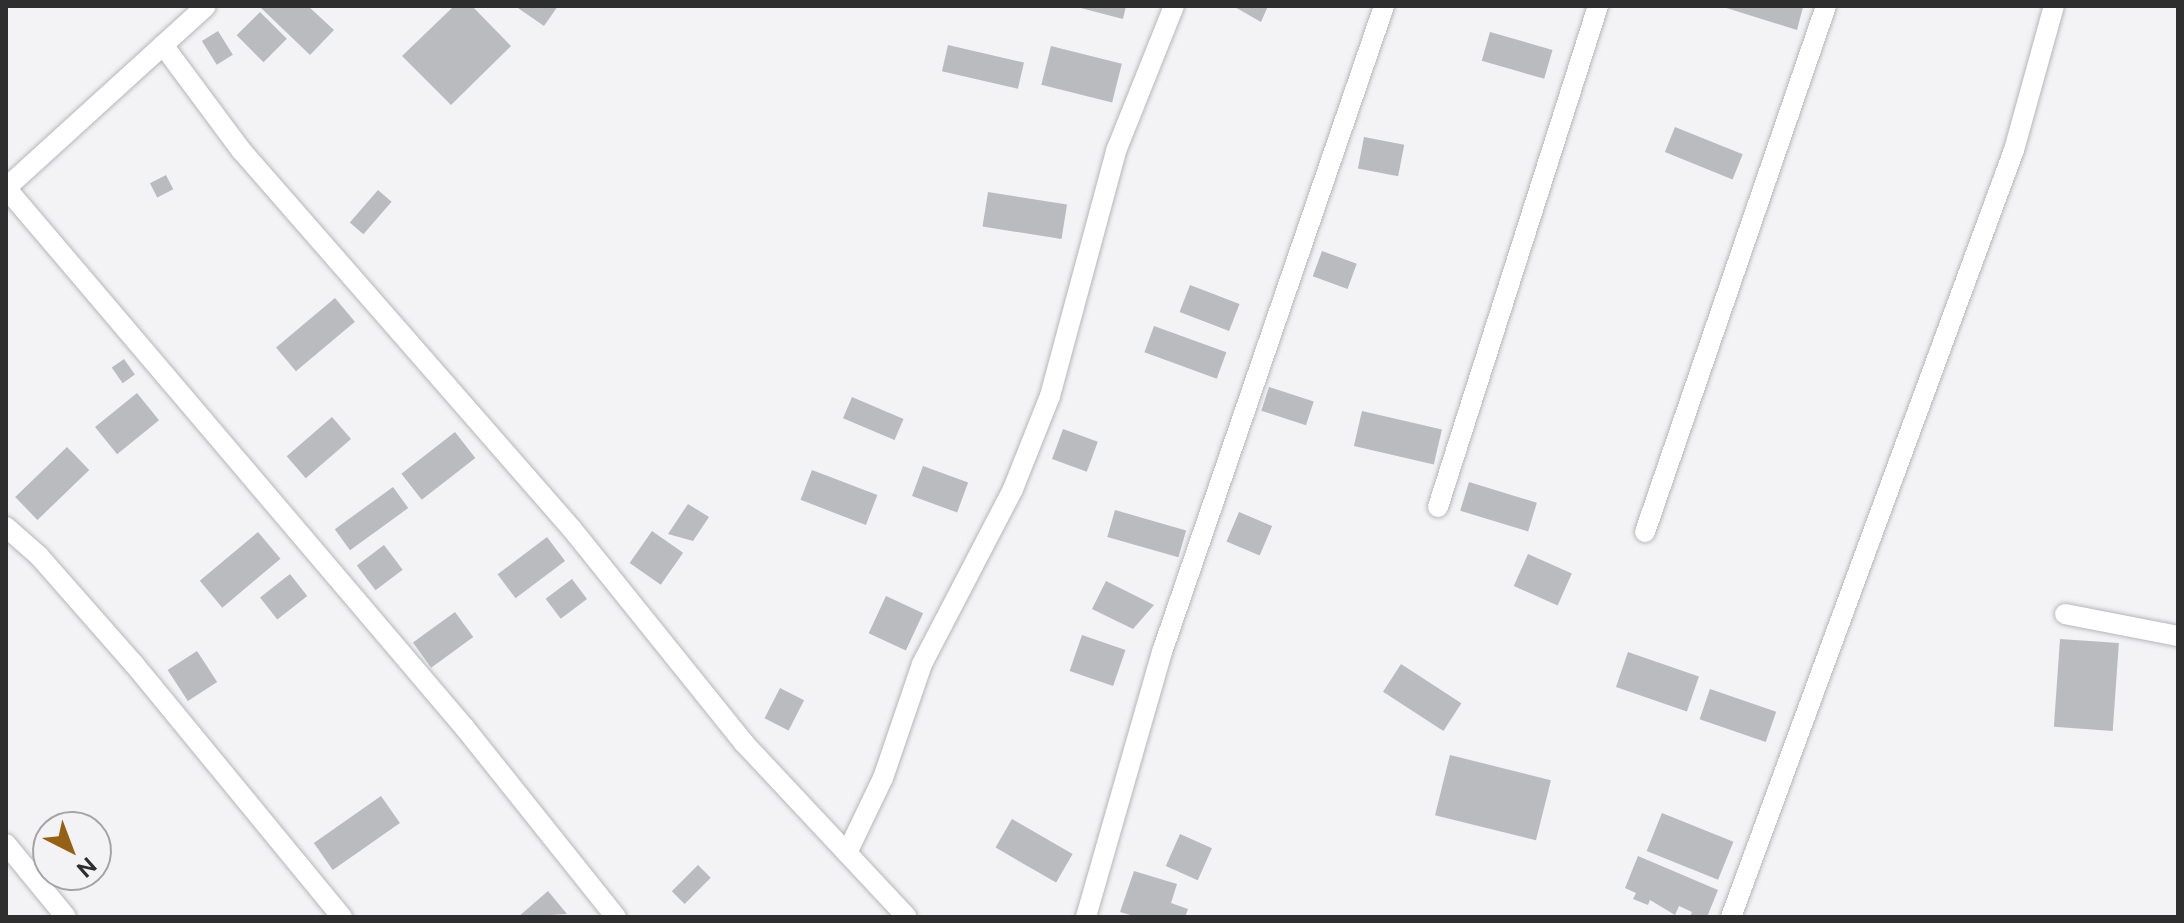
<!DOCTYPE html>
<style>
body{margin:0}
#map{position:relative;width:2184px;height:923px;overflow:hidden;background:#f3f3f6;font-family:"Public Sans",sans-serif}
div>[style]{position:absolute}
.building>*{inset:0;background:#babbbe;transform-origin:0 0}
.roads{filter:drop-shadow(0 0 2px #b5b6b9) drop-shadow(0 0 2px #b5b6b9)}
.street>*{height:20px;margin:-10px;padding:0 10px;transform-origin:10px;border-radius:10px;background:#fff}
span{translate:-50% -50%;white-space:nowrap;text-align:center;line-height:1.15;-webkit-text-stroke:6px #f3f3f6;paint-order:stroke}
.frame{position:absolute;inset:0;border:8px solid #2e2e2f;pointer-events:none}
.north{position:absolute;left:32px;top:811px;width:80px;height:80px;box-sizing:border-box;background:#f3f3f6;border:2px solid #a4a4a6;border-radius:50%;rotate:138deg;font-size:22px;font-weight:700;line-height:32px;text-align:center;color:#2e2e2f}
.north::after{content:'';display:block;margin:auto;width:28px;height:36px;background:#956115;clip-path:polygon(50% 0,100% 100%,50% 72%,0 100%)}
</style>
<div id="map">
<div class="building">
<div style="clip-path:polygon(259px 6px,308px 6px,334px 30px,310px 55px)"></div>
<div style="clip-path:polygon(454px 6px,472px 6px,511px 46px,451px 105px,402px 56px)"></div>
<div style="clip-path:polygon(515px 6px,558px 6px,544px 26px)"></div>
<div style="clip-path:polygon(1073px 6px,1126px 6px,1123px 19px)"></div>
<div style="clip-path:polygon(1233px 6px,1268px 6px,1261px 22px)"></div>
<div style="clip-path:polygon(1720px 6px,1800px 6px,1803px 7px,1797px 30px)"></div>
<div style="left:260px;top:12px;width:38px;height:33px;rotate:45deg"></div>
<div style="left:218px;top:31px;width:28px;height:19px;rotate:58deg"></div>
<div style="left:1490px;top:32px;width:65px;height:30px;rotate:16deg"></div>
<div style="left:948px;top:45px;width:78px;height:27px;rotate:13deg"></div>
<div style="left:1051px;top:46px;width:73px;height:40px;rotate:14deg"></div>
<div style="left:1675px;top:127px;width:73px;height:27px;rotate:22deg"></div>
<div style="left:1364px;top:137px;width:41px;height:32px;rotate:11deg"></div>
<div style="left:166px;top:175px;width:16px;height:18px;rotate:63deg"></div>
<div style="left:378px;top:190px;width:18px;height:43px;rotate:41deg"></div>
<div style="left:988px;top:192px;width:80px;height:35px;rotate:9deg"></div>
<div style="left:1322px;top:251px;width:37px;height:27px;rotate:20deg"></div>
<div style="left:1190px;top:285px;width:53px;height:29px;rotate:21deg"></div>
<div style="left:335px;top:298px;width:31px;height:77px;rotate:50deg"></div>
<div style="left:1154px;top:326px;width:77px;height:28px;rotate:20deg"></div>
<div style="left:124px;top:359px;width:19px;height:15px;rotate:55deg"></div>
<div style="left:1269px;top:387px;width:47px;height:25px;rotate:18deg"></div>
<div style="left:137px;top:393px;width:35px;height:54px;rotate:51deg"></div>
<div style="left:852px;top:397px;width:56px;height:23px;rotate:23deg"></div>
<div style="left:1362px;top:411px;width:82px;height:36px;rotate:13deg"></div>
<div style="left:332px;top:417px;width:29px;height:60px;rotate:49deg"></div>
<div style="left:1063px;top:429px;width:37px;height:32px;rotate:20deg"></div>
<div style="left:455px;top:432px;width:33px;height:68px;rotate:52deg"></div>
<div style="left:67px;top:447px;width:32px;height:72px;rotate:46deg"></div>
<div style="left:923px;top:466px;width:48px;height:32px;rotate:20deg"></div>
<div style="left:812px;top:470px;width:70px;height:32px;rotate:21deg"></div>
<div style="left:1469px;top:482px;width:71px;height:30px;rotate:17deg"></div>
<div style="left:393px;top:487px;width:26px;height:72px;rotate:54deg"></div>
<div style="clip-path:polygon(688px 504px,709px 517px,693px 541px,668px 534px)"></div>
<div style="left:1115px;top:510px;width:74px;height:28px;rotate:16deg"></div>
<div style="left:1239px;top:512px;width:36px;height:32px;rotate:23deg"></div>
<div style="left:652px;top:531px;width:38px;height:39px;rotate:35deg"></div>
<div style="left:258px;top:532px;width:35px;height:76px;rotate:50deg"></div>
<div style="left:547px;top:537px;width:30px;height:62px;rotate:53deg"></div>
<div style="left:384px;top:545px;width:31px;height:34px;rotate:53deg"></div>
<div style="left:1528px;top:554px;width:48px;height:35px;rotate:24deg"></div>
<div style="left:290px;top:574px;width:28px;height:38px;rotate:52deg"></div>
<div style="left:572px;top:579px;width:25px;height:33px;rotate:53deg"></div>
<div style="clip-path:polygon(1106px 581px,1154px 605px,1133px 629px,1092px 609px)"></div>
<div style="left:886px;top:596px;width:41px;height:41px;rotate:25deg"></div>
<div style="left:455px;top:612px;width:31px;height:52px;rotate:54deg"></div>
<div style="left:1082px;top:635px;width:46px;height:38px;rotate:19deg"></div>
<div style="left:2060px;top:639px;width:59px;height:88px;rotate:4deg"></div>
<div style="left:197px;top:651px;width:37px;height:35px;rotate:57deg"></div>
<div style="left:1628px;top:652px;width:75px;height:37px;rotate:19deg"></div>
<div style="left:1401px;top:664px;width:72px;height:33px;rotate:33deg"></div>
<div style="left:780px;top:688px;width:27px;height:34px;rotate:27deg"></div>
<div style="left:1710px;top:689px;width:70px;height:32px;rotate:19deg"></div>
<div style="left:1450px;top:755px;width:104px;height:62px;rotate:14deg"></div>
<div style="left:381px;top:796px;width:33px;height:82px;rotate:55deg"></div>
<div style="left:1662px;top:813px;width:77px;height:41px;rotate:22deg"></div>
<div style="left:1012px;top:819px;width:70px;height:33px;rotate:30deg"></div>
<div style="left:1180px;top:834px;width:35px;height:35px;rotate:24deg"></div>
<div style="clip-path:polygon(1638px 856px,1718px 890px,1707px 917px,1690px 917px,1692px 912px,1679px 906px,1675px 915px,1650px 900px,1648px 905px,1633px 899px,1636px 893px,1625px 888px)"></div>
<div style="left:698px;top:865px;width:18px;height:37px;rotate:45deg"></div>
<div style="clip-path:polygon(1134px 871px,1177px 884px,1171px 903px,1188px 909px,1185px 917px,1137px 917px,1120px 912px)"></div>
<div style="clip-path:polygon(548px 891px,567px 914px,518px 917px)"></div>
</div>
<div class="roads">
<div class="street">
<div style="left:163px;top:45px;width:131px;rotate:53.4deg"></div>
<div style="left:241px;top:150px;width:503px;rotate:48.87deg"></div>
<div style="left:572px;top:529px;width:275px;rotate:51.2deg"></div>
<div style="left:744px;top:743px;width:238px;rotate:46.9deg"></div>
<div style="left:6px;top:188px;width:709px;rotate:49.64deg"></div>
<div style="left:465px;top:728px;width:242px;rotate:51.4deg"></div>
<div style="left:6px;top:188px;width:270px;rotate:-42.3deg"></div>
<div style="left:1438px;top:507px;width:526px;rotate:-72.29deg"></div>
<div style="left:6px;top:527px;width:44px;rotate:41.3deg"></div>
<div style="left:39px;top:556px;width:144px;rotate:48.7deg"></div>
<div style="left:134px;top:664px;width:328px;rotate:50.6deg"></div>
<div style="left:1645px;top:532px;width:556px;rotate:-71.01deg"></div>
<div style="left:2065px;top:614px;width:115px;rotate:11deg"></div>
<div style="left:6px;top:844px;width:94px;rotate:50.6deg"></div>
<div style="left:847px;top:853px;width:83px;rotate:-64.4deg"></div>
<div style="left:883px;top:778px;width:120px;rotate:-71.1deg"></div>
<div style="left:922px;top:664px;width:197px;rotate:-62.5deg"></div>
<div style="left:1013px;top:489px;width:100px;rotate:-68.3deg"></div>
<div style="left:1050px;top:396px;width:254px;rotate:-74.9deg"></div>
<div style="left:1116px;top:151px;width:156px;rotate:-68.2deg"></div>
<div style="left:1086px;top:917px;width:276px;rotate:-74deg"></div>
<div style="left:1162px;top:652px;width:683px;rotate:-71.03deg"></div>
<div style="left:1731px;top:917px;width:818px;rotate:-69.75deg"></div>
<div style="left:2014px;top:150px;width:149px;rotate:-74.5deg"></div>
</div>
</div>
<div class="frame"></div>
<div class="north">N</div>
</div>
